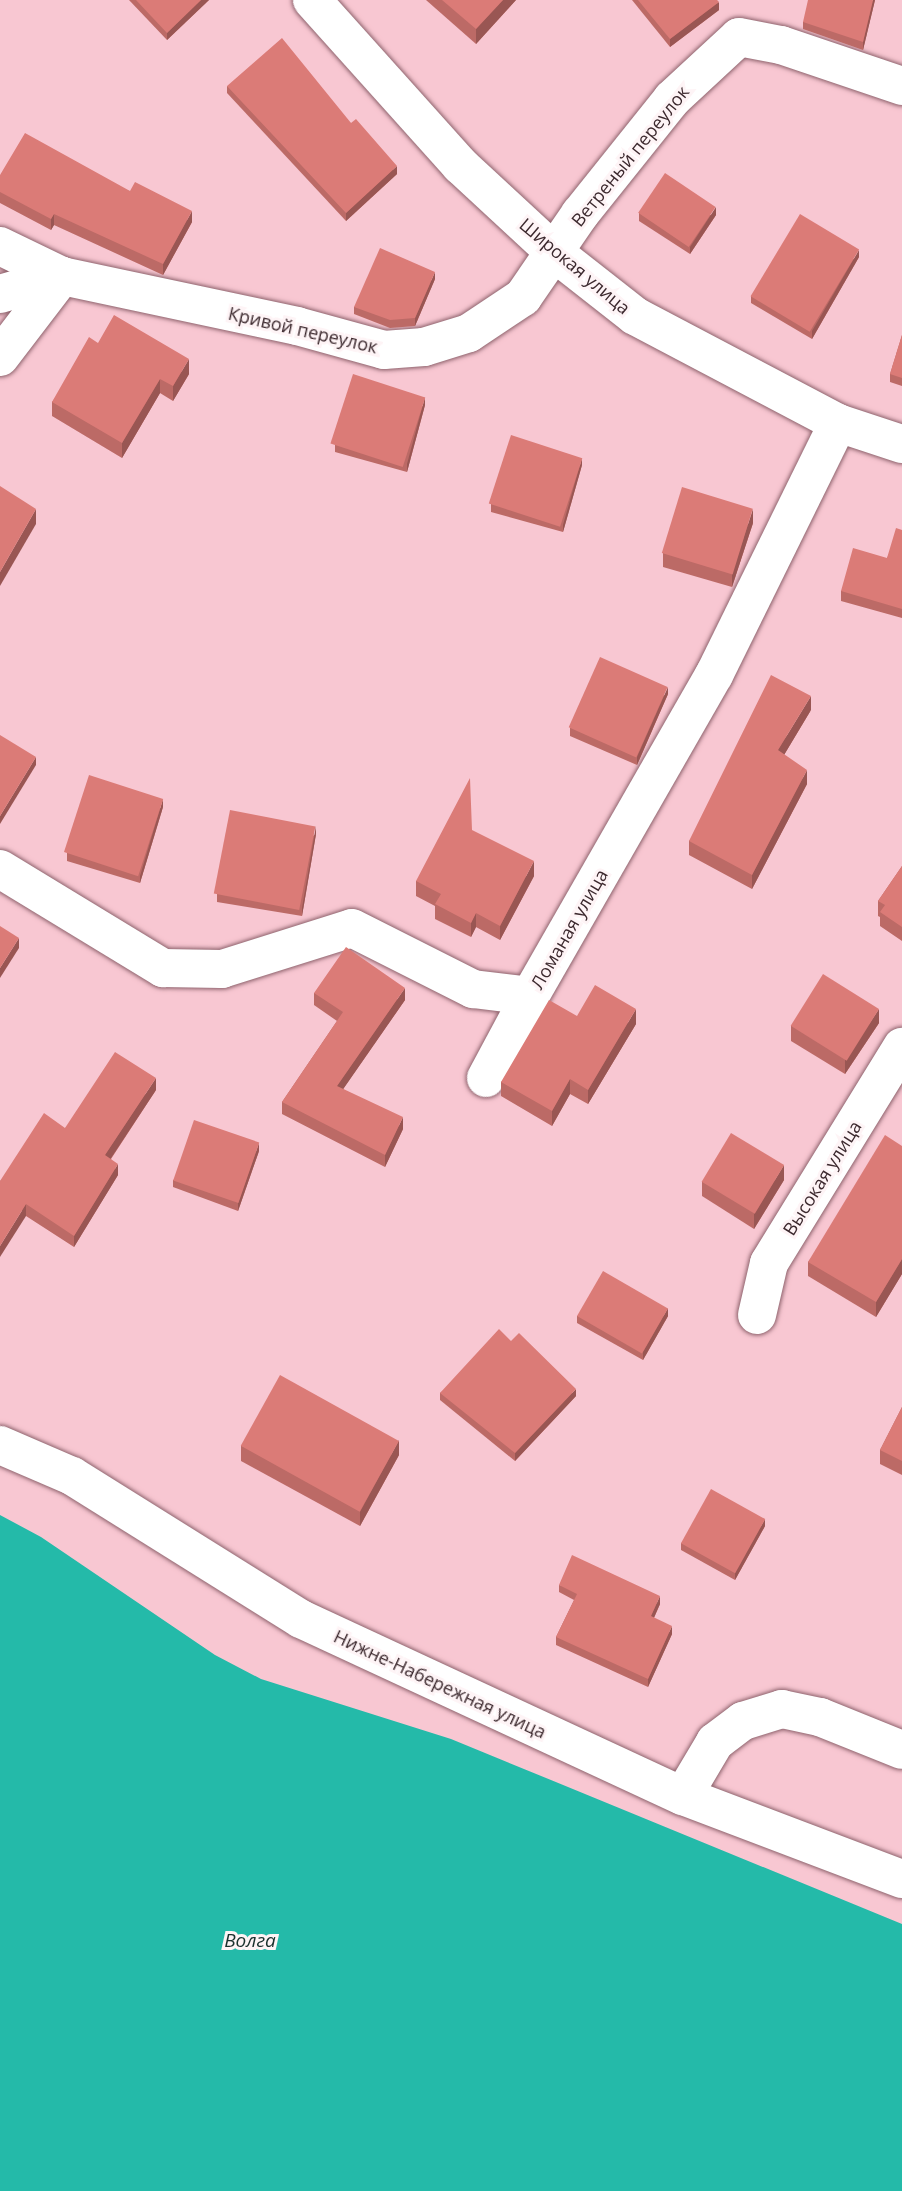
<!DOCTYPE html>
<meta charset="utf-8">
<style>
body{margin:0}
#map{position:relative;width:902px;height:2191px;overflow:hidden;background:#f8c7d2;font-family:"Open Sans",sans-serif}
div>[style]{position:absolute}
.water>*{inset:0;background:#24baa9}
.roads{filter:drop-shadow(0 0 2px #8e636d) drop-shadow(0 0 2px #8e636d)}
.street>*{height:38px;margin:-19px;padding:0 19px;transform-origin:19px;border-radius:19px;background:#fff}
.secondary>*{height:38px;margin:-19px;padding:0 19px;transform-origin:19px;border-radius:19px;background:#fff}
.wall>*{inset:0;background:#bc6a66}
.shaded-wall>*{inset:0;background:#995653}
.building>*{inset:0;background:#db7b77;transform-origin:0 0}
span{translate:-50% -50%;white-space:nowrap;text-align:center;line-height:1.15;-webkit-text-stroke:6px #fef4f6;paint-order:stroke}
.street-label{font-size:18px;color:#3c292e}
.water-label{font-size:19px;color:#19302d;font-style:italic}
</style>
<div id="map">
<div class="water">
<div style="clip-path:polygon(0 1515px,41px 1537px,215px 1655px,261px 1679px,451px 1739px,902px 1924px,902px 2191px,0 2191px)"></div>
</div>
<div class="roads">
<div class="street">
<div style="left:0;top:246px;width:69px;rotate:25.8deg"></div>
<div style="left:62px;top:276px;width:240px;rotate:12deg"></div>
<div style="left:297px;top:326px;width:90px;rotate:15.4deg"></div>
<div style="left:384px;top:350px;width:40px;rotate:-4.3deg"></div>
<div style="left:424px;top:347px;width:47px;rotate:-17.3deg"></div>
<div style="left:469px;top:333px;width:65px;rotate:-33.7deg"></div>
<div style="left:523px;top:297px;width:101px;rotate:-55.5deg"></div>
<div style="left:580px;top:214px;width:147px;rotate:-51.3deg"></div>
<div style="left:672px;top:99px;width:91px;rotate:-42.8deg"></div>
<div style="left:739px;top:37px;width:43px;rotate:10.8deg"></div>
<div style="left:781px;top:45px;width:128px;rotate:18.7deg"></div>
<div style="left:0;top:294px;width:65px;rotate:-16.2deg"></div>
<div style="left:0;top:357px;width:102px;rotate:-52.6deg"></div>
<div style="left:0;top:869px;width:191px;rotate:31.3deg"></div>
<div style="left:163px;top:968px;width:59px;rotate:1deg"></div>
<div style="left:222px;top:969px;width:136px;rotate:-17.5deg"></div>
<div style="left:352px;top:928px;width:136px;rotate:26.8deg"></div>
<div style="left:473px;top:989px;width:57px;rotate:7deg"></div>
<div style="left:530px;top:996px;width:370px;rotate:-60.2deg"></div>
<div style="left:714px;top:675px;width:281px;rotate:-63.8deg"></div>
<div style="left:486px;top:1078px;width:93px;rotate:-61.8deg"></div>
<div style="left:757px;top:1315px;width:53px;rotate:-77deg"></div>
<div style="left:769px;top:1263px;width:254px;rotate:-58.4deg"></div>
<div style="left:0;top:1445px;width:78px;rotate:23.3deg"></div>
<div style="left:72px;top:1476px;width:270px;rotate:32deg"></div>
<div style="left:301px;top:1619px;width:421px;rotate:24.9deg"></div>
<div style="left:683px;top:1796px;width:234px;rotate:20.8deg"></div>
<div style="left:683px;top:1796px;width:63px;rotate:-59.3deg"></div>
<div style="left:715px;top:1742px;width:35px;rotate:-37deg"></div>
<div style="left:743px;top:1721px;width:41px;rotate:-17.1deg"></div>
<div style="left:782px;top:1709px;width:39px;rotate:12deg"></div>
<div style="left:820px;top:1717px;width:88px;rotate:21.9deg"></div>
</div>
<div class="secondary">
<div style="left:312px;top:0;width:222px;rotate:48.1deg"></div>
<div style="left:460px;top:165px;width:131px;rotate:42.8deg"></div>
<div style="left:556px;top:254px;width:100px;rotate:38.1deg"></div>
<div style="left:635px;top:316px;width:229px;rotate:27.8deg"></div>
<div style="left:838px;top:423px;width:67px;rotate:18.2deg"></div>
</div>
</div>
<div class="wall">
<div style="clip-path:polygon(129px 0,209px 0,167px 40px)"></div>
<div style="clip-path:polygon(426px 0,516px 0,476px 44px)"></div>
<div style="clip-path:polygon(632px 0,717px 0,719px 10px,670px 47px)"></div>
<div style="clip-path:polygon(875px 0,863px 50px,803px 29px,803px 22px)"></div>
<div style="clip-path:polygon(227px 86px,351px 123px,397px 174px,346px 221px,227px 93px)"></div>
<div style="clip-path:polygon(0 175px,130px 191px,192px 222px,163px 275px,54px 225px,51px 230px,0 203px)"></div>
<div style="clip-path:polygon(639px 213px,716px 215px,690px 254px,639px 221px)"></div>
<div style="clip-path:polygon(859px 257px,812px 339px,751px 303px,751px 296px)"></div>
<div style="clip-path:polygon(435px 279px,415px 326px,390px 328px,354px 314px,354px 307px)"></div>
<div style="clip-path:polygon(902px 335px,902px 386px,890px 382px,890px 374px)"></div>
<div style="clip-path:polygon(98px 343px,189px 374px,173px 401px,160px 393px,122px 458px,52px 416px,52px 402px)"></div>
<div style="clip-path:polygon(425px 405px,407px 472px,335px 452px,335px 445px)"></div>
<div style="clip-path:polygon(582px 465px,563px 532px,491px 512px,491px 504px)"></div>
<div style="clip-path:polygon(753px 523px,732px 587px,663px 567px,663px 553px)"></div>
<div style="clip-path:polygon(902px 530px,902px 618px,841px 601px,841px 591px,887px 558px)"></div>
<div style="clip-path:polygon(668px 694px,637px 765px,570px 736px,570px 728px)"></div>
<div style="clip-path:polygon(811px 710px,784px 755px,807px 784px,752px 889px,689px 855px,689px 841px)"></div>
<div style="clip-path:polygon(163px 807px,140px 883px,67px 861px,67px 853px)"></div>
<div style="clip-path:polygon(316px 834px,302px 916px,217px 902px,217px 894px)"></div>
<div style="clip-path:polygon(902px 866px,902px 941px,880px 926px,880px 917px,878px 916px,878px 901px)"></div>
<div style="clip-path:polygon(534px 876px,500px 940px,476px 927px,471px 937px,435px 919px,435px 906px,416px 896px,416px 881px)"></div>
<div style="clip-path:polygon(314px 993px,405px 1000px,343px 1089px,403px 1129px,385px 1167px,282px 1114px,282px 1102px,337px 1021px,314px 1005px)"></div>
<div style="clip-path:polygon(577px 1016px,636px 1024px,588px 1104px,570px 1094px,552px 1126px,501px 1096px,501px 1082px)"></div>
<div style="clip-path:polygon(879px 1023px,845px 1074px,791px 1041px,791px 1026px)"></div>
<div style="clip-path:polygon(156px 1090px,111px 1159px,118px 1175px,74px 1247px,26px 1216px,0 1181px,65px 1128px)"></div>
<div style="clip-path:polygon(902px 1146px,902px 1274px,876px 1317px,808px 1276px,808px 1262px)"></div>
<div style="clip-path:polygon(259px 1151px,238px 1211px,173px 1187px,173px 1180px)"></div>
<div style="clip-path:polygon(784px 1180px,754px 1229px,702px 1196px,702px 1182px)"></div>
<div style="clip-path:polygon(577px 1316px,668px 1316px,643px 1360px,577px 1323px)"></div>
<div style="clip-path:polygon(511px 1341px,576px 1396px,515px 1461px,440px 1400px,440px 1393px)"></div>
<div style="clip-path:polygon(902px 1407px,902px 1475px,880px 1464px,880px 1450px)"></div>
<div style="clip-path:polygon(241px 1446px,399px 1455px,360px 1526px,241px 1461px)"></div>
<div style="clip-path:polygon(765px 1526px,735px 1580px,681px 1550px,681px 1543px)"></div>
<div style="clip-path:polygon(559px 1585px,660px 1604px,654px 1618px,672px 1634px,648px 1687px,556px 1645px,556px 1637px,574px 1600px,559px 1592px)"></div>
</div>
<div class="shaded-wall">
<div style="clip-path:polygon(201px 0,209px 0,167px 40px,167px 33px)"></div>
<div style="clip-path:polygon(503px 0,516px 0,476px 44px,476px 29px)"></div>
<div style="clip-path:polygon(873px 0,875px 0,863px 50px,863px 42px)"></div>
<div style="clip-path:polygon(719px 2px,719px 10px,670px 47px,670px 39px)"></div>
<div style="clip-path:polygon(397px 166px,397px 174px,346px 221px,346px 213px)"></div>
<div style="clip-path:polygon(716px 207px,716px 215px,690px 254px,690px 247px)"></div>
<div style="clip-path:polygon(192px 211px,192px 222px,163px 275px,163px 264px)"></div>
<div style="clip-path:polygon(54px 214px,54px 225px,51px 230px,51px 219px)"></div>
<div style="clip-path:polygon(859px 250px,859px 257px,812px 339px,812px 331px)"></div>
<div style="clip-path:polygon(435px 272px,435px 279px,415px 326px,415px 318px)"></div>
<div style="clip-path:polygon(189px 359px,189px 374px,173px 401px,173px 386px)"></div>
<div style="clip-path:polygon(160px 379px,160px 393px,122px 458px,122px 443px)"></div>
<div style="clip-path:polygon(425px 397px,425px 405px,407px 472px,407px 464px)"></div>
<div style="clip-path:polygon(582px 458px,582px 465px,563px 532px,563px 525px)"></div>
<div style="clip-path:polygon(36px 509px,36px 524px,0 586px,0 572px)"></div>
<div style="clip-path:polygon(753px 509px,753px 523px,732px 587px,732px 573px)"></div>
<div style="clip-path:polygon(668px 687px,668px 694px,637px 765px,637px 757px)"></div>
<div style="clip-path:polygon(811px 696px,811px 710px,778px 765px,778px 750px)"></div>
<div style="clip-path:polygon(36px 757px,36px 765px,0 824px,0 816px)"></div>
<div style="clip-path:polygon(807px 770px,807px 784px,752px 889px,752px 875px)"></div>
<div style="clip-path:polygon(163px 799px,163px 807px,140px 883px,140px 876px)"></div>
<div style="clip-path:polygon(316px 826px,316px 834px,302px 916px,302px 908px)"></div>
<div style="clip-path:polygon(534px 861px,534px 876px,500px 940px,500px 926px)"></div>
<div style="clip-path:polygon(476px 913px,476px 927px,471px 937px,471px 923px)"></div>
<div style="clip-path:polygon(19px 938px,19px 948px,0 978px,0 968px)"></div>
<div style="clip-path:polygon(405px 988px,405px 1000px,337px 1098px,337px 1086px)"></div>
<div style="clip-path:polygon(636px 1009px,636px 1024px,588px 1104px,588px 1090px)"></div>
<div style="clip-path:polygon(879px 1009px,879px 1023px,845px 1074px,845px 1060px)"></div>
<div style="clip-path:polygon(156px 1078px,156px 1090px,105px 1167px,105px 1155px)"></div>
<div style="clip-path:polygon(570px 1079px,570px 1094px,552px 1126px,552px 1111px)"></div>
<div style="clip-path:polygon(403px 1117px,403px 1129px,385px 1167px,385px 1155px)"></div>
<div style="clip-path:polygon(259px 1143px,259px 1151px,238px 1211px,238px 1203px)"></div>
<div style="clip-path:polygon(118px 1164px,118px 1175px,74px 1247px,74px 1236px)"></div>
<div style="clip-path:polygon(784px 1165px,784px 1180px,754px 1229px,754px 1214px)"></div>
<div style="clip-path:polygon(26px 1204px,26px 1216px,0 1257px,0 1246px)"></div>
<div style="clip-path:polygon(902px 1259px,902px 1274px,876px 1317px,876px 1302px)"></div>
<div style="clip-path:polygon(668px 1308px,668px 1316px,643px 1360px,643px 1352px)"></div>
<div style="clip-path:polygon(576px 1389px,576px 1396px,515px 1461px,515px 1453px)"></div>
<div style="clip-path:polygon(399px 1440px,399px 1455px,360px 1526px,360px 1512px)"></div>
<div style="clip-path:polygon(765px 1519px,765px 1526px,735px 1580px,735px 1572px)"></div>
<div style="clip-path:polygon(660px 1596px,660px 1604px,651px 1624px,651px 1616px)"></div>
<div style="clip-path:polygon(672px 1626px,672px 1634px,648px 1687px,648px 1679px)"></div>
</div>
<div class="building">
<div style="clip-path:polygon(136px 0,201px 0,167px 33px)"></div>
<div style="clip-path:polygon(442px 0,503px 0,476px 29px)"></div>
<div style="clip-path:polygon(638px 0,717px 0,719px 2px,670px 39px)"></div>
<div style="clip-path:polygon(808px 0,873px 0,863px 42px,803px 22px)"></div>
<div style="clip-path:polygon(282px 38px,351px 123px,356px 119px,397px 166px,346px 213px,227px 86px)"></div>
<div style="clip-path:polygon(25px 133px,130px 191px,135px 182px,192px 211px,163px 264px,54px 214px,51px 219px,0 192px,0 175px)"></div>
<div style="left:665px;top:173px;width:61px;height:48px;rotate:34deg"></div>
<div style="left:800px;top:214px;width:69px;height:96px;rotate:31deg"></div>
<div style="clip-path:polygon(380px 248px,435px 272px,415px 318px,390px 320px,354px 307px)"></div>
<div style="clip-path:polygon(114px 315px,189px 359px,173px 386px,160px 379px,122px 443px,52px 402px,89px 337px,98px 343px)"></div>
<div style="clip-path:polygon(902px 335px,902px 378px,890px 374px)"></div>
<div style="left:353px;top:374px;width:76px;height:73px;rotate:18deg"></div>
<div style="left:511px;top:435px;width:75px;height:72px;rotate:18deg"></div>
<div style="clip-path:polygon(0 486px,36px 509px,0 572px)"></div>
<div style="left:682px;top:487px;width:74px;height:69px;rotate:17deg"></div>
<div style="clip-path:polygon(896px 528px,902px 530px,902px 609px,841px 591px,853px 548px,887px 558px)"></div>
<div style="left:600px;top:657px;width:74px;height:77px;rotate:24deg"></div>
<div style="clip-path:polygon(771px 675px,811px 696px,778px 750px,807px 770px,752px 875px,689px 841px)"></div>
<div style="clip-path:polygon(0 735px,36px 757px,0 816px)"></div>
<div style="left:89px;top:775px;width:78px;height:81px;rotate:18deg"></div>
<div style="clip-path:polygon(470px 778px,472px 830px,534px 861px,500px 926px,476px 913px,471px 923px,435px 904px,441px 894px,416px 881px)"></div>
<div style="left:230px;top:810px;width:87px;height:85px;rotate:11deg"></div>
<div style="clip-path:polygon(902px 866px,902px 927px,880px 912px,885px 905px,878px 901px)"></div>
<div style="clip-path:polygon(0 926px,19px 938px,0 968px)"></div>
<div style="clip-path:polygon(346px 947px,405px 988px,337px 1086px,403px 1117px,385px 1155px,282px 1102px,343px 1012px,314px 993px)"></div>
<div style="left:823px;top:974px;width:66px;height:61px;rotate:32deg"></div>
<div style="clip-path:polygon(595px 985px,636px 1009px,588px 1090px,570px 1079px,552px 1111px,501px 1082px,549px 1000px,577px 1016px)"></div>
<div style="clip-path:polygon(115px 1052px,156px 1078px,105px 1155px,118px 1164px,74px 1236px,26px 1204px,0 1246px,0 1181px,44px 1113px,65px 1128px)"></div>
<div style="left:194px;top:1120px;width:69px;height:64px;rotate:19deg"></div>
<div style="left:731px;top:1133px;width:62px;height:57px;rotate:31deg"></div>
<div style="clip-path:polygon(885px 1135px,902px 1146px,902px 1259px,876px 1302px,808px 1262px)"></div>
<div style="left:603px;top:1271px;width:75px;height:52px;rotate:30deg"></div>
<div style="clip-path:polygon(499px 1329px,511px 1341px,519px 1333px,576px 1389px,515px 1453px,440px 1393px)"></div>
<div style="left:280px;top:1375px;width:136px;height:81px;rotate:29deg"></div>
<div style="clip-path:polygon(902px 1407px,902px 1461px,880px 1450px)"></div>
<div style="left:711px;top:1489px;width:62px;height:62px;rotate:29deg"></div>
<div style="clip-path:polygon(572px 1555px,660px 1596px,651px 1616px,672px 1626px,648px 1679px,556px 1637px,577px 1594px,559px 1585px)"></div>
</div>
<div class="street-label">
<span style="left:630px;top:156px;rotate:-51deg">Ветреный переулок</span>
<span style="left:575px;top:266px;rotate:40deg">Широкая улица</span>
<span style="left:303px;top:330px;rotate:13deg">Кривой переулок</span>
<span style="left:569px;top:929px;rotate:-60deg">Ломаная улица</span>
<span style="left:822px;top:1178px;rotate:-58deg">Высокая улица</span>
<span style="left:440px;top:1684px;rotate:25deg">Нижне-Набережная улица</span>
</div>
<div class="water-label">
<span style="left:250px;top:1941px">Волга</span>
</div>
</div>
